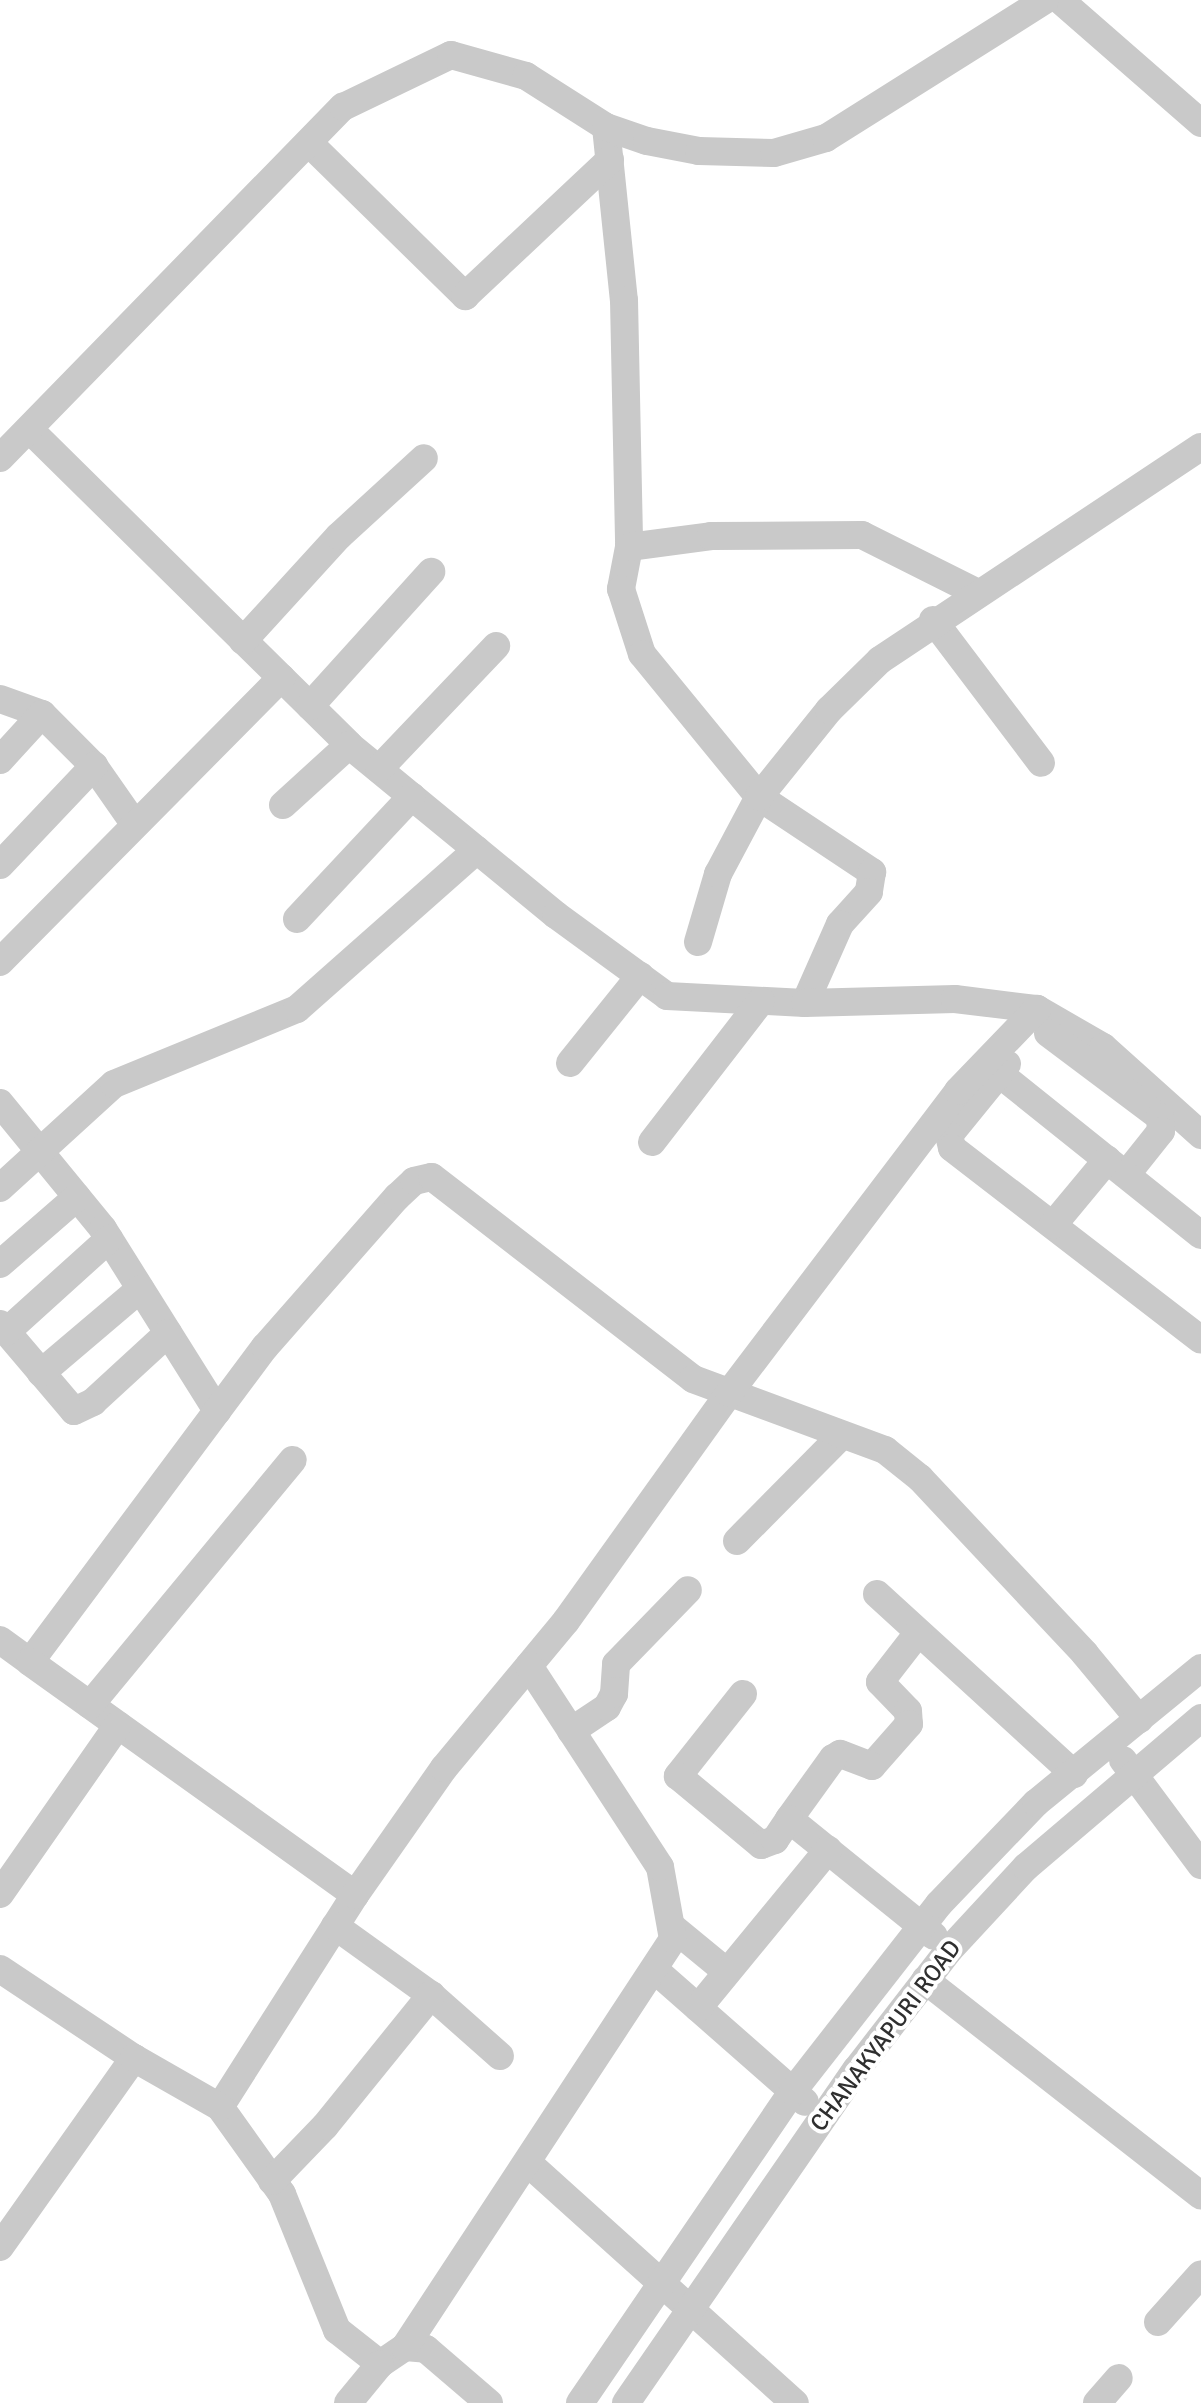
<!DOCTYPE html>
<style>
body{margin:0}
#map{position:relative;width:1201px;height:2403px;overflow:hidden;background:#fff;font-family:Signika,sans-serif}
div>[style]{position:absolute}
.minor>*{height:28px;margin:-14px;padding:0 14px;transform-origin:14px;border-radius:14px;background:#c9c9c9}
span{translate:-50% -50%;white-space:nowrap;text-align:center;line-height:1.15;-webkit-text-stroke:8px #fff;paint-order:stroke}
.street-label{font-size:24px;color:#2f2f2f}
</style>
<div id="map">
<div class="minor">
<div style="left:1060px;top:0;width:187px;rotate:41.1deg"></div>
<div style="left:606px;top:127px;width:174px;rotate:84.1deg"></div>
<div style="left:624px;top:300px;width:247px;rotate:88.8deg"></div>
<div style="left:629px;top:547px;width:43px;rotate:100.8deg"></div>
<div style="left:621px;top:589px;width:68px;rotate:72.1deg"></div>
<div style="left:642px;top:654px;width:185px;rotate:50.7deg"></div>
<div style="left:759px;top:797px;width:136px;rotate:33.6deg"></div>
<div style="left:872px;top:872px;width:20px;rotate:99deg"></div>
<div style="left:869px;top:892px;width:43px;rotate:132.2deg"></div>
<div style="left:840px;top:924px;width:86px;rotate:113.9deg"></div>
<div style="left:309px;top:143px;width:219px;rotate:44.4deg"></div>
<div style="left:465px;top:296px;width:199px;rotate:-43.2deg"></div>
<div style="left:30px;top:430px;width:448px;rotate:44.6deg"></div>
<div style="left:349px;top:745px;width:268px;rotate:39.4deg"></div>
<div style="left:556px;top:915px;width:137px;rotate:36.1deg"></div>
<div style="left:667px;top:996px;width:138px;rotate:2.9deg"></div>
<div style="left:805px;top:1003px;width:150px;rotate:-1.5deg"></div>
<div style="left:955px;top:999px;width:83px;rotate:7deg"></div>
<div style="left:1037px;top:1009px;width:76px;rotate:29.9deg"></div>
<div style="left:1103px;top:1047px;width:132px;rotate:41.9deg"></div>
<div style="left:0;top:458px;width:491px;rotate:-45.7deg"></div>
<div style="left:343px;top:107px;width:120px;rotate:-25.7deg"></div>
<div style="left:451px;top:55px;width:78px;rotate:15.6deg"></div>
<div style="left:526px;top:76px;width:95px;rotate:32.5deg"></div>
<div style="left:606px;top:127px;width:43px;rotate:18.9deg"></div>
<div style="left:647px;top:141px;width:53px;rotate:10.9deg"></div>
<div style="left:699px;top:151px;width:75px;rotate:1.5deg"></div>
<div style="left:774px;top:153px;width:54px;rotate:-16.1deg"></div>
<div style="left:826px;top:138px;width:259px;rotate:-32.2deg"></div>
<div style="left:629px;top:547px;width:83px;rotate:-7.6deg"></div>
<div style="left:711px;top:536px;width:151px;rotate:-0.4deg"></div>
<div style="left:862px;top:535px;width:127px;rotate:26.6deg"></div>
<div style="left:933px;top:620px;width:179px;rotate:52.9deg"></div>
<div style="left:243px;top:641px;width:142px;rotate:-47.6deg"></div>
<div style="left:339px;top:536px;width:115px;rotate:-42.5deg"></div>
<div style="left:0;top:699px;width:45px;rotate:19.7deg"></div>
<div style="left:310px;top:706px;width:181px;rotate:-47.9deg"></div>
<div style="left:0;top:760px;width:62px;rotate:-47.6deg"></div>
<div style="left:42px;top:714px;width:74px;rotate:45deg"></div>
<div style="left:94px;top:766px;width:68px;rotate:55.1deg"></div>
<div style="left:379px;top:769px;width:170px;rotate:-46.4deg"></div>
<div style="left:283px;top:805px;width:89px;rotate:-42.3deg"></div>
<div style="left:0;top:865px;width:137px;rotate:-46.5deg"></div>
<div style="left:297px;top:919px;width:168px;rotate:-46.9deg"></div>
<div style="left:698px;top:942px;width:71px;rotate:-73.6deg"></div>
<div style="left:718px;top:874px;width:87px;rotate:-62deg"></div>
<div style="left:759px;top:797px;width:112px;rotate:-51.2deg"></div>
<div style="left:829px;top:710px;width:71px;rotate:-44.4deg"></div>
<div style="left:880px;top:660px;width:385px;rotate:-33.6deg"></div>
<div style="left:0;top:962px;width:400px;rotate:-45.3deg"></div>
<div style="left:1048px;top:1033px;width:140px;rotate:36.9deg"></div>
<div style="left:1160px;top:1117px;width:14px;rotate:86deg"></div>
<div style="left:1161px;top:1131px;width:56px;rotate:128.5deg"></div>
<div style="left:570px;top:1063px;width:112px;rotate:-51.2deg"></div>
<div style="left:986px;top:1063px;width:275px;rotate:38.7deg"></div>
<div style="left:1007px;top:1064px;width:92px;rotate:129.2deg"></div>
<div style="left:949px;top:1135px;width:13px;rotate:77deg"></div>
<div style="left:952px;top:1148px;width:314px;rotate:37.6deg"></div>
<div style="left:0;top:1103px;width:163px;rotate:50.7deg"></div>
<div style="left:103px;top:1229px;width:215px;rotate:57.9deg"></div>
<div style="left:652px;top:1142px;width:178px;rotate:-52.3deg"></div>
<div style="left:0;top:1188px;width:154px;rotate:-42.4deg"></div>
<div style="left:114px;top:1084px;width:198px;rotate:-22.3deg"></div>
<div style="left:297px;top:1009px;width:240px;rotate:-41.5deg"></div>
<div style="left:1053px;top:1225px;width:85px;rotate:-50.3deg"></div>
<div style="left:0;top:1264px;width:102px;rotate:-41deg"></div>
<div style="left:0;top:1324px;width:114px;rotate:49.6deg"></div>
<div style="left:74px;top:1411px;width:21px;rotate:-25deg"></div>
<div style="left:93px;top:1402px;width:102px;rotate:-42.6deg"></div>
<div style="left:6px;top:1332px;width:139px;rotate:-42.1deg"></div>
<div style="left:41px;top:1373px;width:130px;rotate:-40.3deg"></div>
<div style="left:737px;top:1541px;width:149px;rotate:-45.3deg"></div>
<div style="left:877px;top:1594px;width:267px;rotate:42.4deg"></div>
<div style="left:918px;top:1633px;width:62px;rotate:127.8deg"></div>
<div style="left:880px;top:1682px;width:40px;rotate:46deg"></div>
<div style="left:908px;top:1711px;width:13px;rotate:86deg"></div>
<div style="left:909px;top:1724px;width:56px;rotate:131.4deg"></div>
<div style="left:872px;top:1766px;width:34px;rotate:-159deg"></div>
<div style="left:840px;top:1754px;width:8px;rotate:150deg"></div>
<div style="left:833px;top:1758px;width:75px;rotate:125.8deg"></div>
<div style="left:789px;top:1819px;width:186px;rotate:38.9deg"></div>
<div style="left:0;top:1640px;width:37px;rotate:36deg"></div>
<div style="left:30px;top:1662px;width:393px;rotate:-53.3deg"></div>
<div style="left:265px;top:1347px;width:200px;rotate:-48.7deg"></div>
<div style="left:397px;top:1197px;width:23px;rotate:-43deg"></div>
<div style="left:414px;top:1181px;width:18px;rotate:-13deg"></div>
<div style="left:432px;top:1177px;width:330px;rotate:37.7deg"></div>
<div style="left:693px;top:1379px;width:205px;rotate:20.3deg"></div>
<div style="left:885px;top:1450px;width:45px;rotate:38.7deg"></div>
<div style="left:920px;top:1478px;width:241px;rotate:46.8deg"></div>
<div style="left:1085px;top:1654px;width:85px;rotate:50.3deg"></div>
<div style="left:30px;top:1662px;width:400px;rotate:35.6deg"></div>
<div style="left:355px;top:1895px;width:251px;rotate:122.5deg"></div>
<div style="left:220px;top:2107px;width:107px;rotate:54.5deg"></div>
<div style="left:282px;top:2194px;width:147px;rotate:68deg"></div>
<div style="left:337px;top:2330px;width:55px;rotate:38.3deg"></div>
<div style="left:380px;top:2364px;width:30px;rotate:-34deg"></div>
<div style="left:405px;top:2347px;width:21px;rotate:5deg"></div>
<div style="left:426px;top:2349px;width:83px;rotate:40.6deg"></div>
<div style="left:743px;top:1694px;width:105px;rotate:128.4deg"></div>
<div style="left:678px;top:1776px;width:108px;rotate:39.7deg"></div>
<div style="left:761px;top:1845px;width:15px;rotate:-20deg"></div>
<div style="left:775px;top:1840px;width:25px;rotate:-56deg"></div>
<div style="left:90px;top:1705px;width:318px;rotate:-50.4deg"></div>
<div style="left:571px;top:1731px;width:43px;rotate:-33.7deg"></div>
<div style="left:607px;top:1707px;width:15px;rotate:-62deg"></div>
<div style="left:614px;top:1694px;width:30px;rotate:-86deg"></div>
<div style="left:616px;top:1664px;width:103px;rotate:-45.8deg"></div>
<div style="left:1123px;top:1760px;width:131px;rotate:53.4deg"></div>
<div style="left:0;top:1894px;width:206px;rotate:-55.1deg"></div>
<div style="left:355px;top:1895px;width:155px;rotate:-55deg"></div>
<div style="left:444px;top:1768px;width:191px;rotate:-50.3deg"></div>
<div style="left:566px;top:1621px;width:280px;rotate:-54.4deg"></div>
<div style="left:729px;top:1393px;width:379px;rotate:-52.8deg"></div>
<div style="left:958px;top:1091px;width:114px;rotate:-46.1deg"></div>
<div style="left:335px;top:1926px;width:118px;rotate:35.7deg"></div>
<div style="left:431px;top:1995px;width:92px;rotate:41.5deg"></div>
<div style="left:671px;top:1926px;width:72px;rotate:39.4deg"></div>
<div style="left:0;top:1969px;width:161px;rotate:33.6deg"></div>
<div style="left:656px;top:1971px;width:198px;rotate:41.3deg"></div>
<div style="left:925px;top:1980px;width:350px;rotate:38deg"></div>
<div style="left:698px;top:2008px;width:205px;rotate:-50.6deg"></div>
<div style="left:528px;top:2163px;width:359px;rotate:42deg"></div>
<div style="left:272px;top:2181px;width:76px;rotate:-46.1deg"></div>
<div style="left:325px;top:2126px;width:169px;rotate:-51deg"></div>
<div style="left:0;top:2247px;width:232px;rotate:-54.7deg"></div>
<div style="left:134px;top:2058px;width:99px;rotate:29.7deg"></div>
<div style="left:1158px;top:2322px;width:64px;rotate:-48.1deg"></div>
<div style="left:405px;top:2347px;width:488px;rotate:-56.7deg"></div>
<div style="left:673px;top:1939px;width:73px;rotate:-100.2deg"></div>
<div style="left:660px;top:1867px;width:240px;rotate:-123.1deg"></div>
<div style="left:348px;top:2403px;width:50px;rotate:-50.6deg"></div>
<div style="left:580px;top:2403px;width:378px;rotate:-55.7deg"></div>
<div style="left:793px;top:2091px;width:237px;rotate:-52deg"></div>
<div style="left:939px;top:1904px;width:140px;rotate:-46.2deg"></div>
<div style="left:1036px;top:1803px;width:213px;rotate:-39.3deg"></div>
<div style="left:626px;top:2403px;width:405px;rotate:-55.4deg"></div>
<div style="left:856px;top:2070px;width:153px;rotate:-52.2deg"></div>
<div style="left:950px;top:1949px;width:112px;rotate:-47.2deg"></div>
<div style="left:1026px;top:1867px;width:230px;rotate:-40.4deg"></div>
<div style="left:1097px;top:2403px;width:33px;rotate:-49deg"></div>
</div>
<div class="street-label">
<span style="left:886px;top:2036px;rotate:-53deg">CHANAKYAPURI ROAD</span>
</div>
</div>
